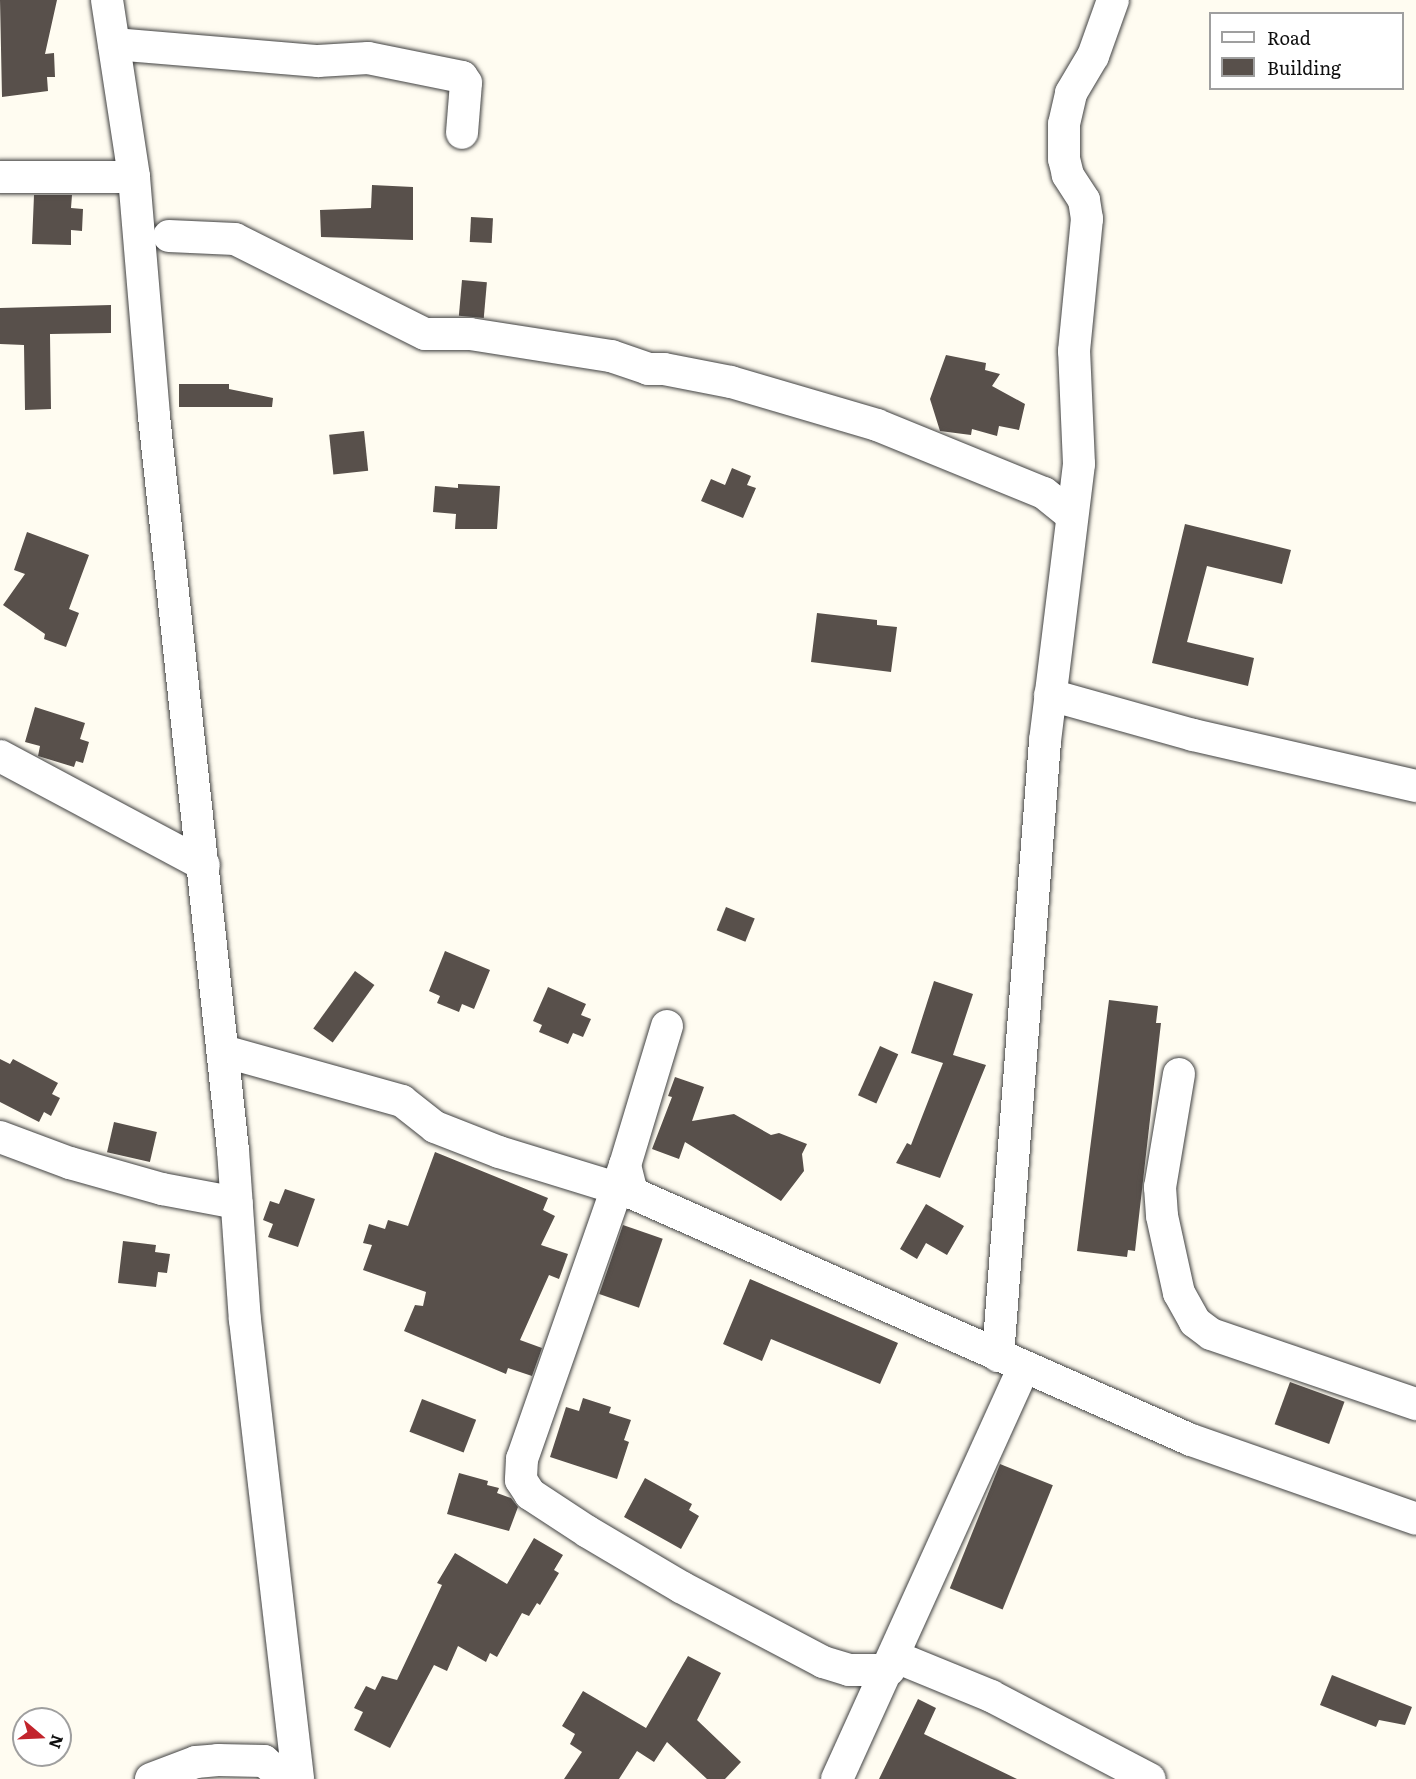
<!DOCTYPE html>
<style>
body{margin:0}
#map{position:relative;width:1416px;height:1779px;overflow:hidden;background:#fffcf1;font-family:Literata,serif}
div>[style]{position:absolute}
.building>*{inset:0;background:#58504b;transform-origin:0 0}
.roads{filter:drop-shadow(0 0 2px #424242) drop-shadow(0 0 2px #424242)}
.minor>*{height:32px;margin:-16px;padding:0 16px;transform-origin:16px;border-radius:16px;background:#fff}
span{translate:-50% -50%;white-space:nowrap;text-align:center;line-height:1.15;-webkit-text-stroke:6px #fff;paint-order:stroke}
.legend{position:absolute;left:1209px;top:12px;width:195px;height:78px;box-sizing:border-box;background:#fff;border:2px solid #9f9f9f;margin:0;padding:8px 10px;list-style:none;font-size:18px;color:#0f0f0f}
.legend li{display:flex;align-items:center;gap:12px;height:30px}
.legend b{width:30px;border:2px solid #9f9f9f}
.north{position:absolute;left:12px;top:1707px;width:60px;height:60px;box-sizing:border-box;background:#fff;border:2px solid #9f9f9f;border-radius:50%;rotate:109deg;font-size:16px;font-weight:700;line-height:24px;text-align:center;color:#0f0f0f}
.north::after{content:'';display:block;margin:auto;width:21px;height:27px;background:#c2242c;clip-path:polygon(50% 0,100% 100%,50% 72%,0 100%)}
</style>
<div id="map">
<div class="building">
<div style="clip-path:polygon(0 0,57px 0,45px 54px,54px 53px,55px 77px,47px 77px,48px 91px,2px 97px)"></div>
<div style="clip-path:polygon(372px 185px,413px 187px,413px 240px,321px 237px,320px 210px,371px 208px)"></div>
<div style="clip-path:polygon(34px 195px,72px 195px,71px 208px,83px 209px,82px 231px,71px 230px,71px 245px,32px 244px)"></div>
<div style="left:471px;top:217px;width:22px;height:25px;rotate:3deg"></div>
<div style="left:462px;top:280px;width:25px;height:36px;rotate:5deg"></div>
<div style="clip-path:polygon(111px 305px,111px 333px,50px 334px,51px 409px,25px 410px,24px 345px,0 344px,0 308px)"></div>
<div style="clip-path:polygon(946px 355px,986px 363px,985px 370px,1000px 374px,992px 386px,1025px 404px,1019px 430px,999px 426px,997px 436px,972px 429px,971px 435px,940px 431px,930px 399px)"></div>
<div style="clip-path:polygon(179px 384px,229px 384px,229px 389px,273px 398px,272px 407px,179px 407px)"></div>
<div style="left:364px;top:431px;width:40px;height:35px;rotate:84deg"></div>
<div style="clip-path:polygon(732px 468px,751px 476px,747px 485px,756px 488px,743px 518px,701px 501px,711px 479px,725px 485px)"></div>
<div style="clip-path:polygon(458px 484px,500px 486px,497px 529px,455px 529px,456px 514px,433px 512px,435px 486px,458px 488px)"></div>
<div style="clip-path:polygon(1185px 524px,1291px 550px,1282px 584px,1207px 566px,1187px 642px,1254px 658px,1248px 686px,1152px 663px)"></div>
<div style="clip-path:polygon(27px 532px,89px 555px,69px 609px,79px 613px,66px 647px,44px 639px,45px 634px,3px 605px,25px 574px,14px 570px)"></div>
<div style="clip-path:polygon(817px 613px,877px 620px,877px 625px,897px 627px,891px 672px,811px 662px)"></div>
<div style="clip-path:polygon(35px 707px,85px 723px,80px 739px,89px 742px,83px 763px,76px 761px,74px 767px,38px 756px,40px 746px,25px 742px)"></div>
<div style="left:726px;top:907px;width:31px;height:25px;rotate:22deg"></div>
<div style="clip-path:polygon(445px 951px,490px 970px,474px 1009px,462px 1004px,459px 1012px,437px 1003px,440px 996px,429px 991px)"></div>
<div style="left:355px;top:971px;width:24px;height:71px;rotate:36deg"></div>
<div style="clip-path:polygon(934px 981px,973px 994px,953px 1055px,986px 1065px,940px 1178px,896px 1163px,907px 1143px,911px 1145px,943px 1063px,911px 1053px)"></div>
<div style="clip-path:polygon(548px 987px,586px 1004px,581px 1015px,591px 1019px,583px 1037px,573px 1033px,568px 1044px,539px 1032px,542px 1025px,533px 1021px)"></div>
<div style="clip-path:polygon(1109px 1000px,1158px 1006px,1156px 1023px,1161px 1023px,1135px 1251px,1128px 1250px,1127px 1257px,1077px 1251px)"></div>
<div style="left:880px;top:1046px;width:20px;height:54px;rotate:24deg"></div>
<div style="clip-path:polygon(0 1059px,10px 1064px,13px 1059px,58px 1083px,52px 1094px,60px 1098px,51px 1116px,44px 1112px,39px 1122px,0 1102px)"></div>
<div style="clip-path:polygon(675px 1077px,704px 1087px,692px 1121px,734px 1114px,771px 1135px,779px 1133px,807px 1144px,802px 1154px,804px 1171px,781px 1201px,685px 1142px,679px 1159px,652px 1149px,672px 1097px,668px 1096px)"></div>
<div style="left:114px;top:1122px;width:44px;height:31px;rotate:13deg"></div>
<div style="clip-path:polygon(435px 1152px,548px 1198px,543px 1210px,555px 1216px,541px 1245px,568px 1254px,559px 1279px,549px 1275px,520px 1340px,542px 1348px,532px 1376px,508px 1368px,506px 1374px,404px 1331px,415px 1305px,423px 1306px,426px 1292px,363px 1270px,372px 1245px,363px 1243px,369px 1224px,385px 1229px,388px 1220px,408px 1226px)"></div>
<div style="clip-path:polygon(285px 1189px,315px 1199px,298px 1247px,268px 1237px,273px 1224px,263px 1220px,270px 1201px,279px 1204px)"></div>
<div style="clip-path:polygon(926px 1204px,964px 1226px,947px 1255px,926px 1243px,917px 1259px,900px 1249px)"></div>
<div style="left:623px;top:1225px;width:42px;height:73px;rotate:19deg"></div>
<div style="clip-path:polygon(123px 1241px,156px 1245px,155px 1252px,170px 1254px,167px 1273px,158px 1272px,156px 1287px,118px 1283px)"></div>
<div style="clip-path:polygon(750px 1279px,898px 1343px,880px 1384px,771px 1339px,762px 1361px,723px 1344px)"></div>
<div style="left:1290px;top:1382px;width:58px;height:45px;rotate:20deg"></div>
<div style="clip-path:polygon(583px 1398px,611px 1407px,609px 1413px,631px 1420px,624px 1440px,629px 1442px,617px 1479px,550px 1457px,566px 1407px,579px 1411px)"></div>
<div style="left:422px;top:1399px;width:58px;height:35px;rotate:21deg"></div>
<div style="left:1000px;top:1464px;width:57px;height:134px;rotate:22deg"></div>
<div style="clip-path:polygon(459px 1473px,488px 1481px,487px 1485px,499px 1488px,497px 1493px,511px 1498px,518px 1507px,509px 1531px,447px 1514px)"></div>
<div style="clip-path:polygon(645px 1478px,692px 1504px,689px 1510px,699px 1516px,681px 1549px,624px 1517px)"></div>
<div style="clip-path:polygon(534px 1538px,563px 1555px,554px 1570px,559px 1573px,540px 1605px,537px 1603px,529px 1616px,522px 1613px,497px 1657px,490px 1653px,486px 1662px,458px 1646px,447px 1671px,434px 1665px,390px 1748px,354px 1730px,363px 1712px,354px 1708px,366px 1686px,375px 1690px,382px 1676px,397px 1680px,442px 1585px,437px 1583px,455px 1553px,507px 1584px)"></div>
<div style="clip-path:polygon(688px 1656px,721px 1673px,697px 1720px,741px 1762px,725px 1779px,707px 1779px,667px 1742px,654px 1762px,637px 1751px,619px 1779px,564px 1779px,582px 1752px,570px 1744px,575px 1734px,562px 1726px,583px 1691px,646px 1728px)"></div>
<div style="clip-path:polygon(1332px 1675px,1412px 1707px,1405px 1725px,1379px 1720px,1376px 1727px,1320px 1705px)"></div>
<div style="clip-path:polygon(918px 1699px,936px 1708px,924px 1734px,1017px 1779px,879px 1779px)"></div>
</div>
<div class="roads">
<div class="minor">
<div style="left:107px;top:0;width:179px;rotate:81.3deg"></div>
<div style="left:134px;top:177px;width:240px;rotate:85.2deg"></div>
<div style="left:154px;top:416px;width:738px;rotate:83.86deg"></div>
<div style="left:233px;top:1150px;width:170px;rotate:86deg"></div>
<div style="left:245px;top:1320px;width:462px;rotate:83.4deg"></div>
<div style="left:114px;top:44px;width:205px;rotate:4.8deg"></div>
<div style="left:318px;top:61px;width:50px;rotate:-3.4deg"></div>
<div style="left:368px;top:58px;width:96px;rotate:11.4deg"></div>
<div style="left:462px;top:77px;width:7px;rotate:56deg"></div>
<div style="left:466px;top:83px;width:50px;rotate:94.6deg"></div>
<div style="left:0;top:177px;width:134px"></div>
<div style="left:169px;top:236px;width:66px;rotate:2.6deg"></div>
<div style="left:235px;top:239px;width:212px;rotate:26.6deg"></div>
<div style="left:425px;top:334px;width:45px"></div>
<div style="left:470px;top:334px;width:143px;rotate:8.9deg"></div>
<div style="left:611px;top:356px;width:39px;rotate:19deg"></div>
<div style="left:648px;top:369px;width:16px"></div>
<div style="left:664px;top:369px;width:68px;rotate:11deg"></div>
<div style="left:731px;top:382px;width:152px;rotate:16.4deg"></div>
<div style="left:877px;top:425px;width:180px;rotate:22.2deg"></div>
<div style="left:1044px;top:493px;width:33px;rotate:39deg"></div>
<div style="left:1050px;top:695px;width:148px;rotate:15.6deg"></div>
<div style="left:1193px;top:735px;width:229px;rotate:12.9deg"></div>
<div style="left:0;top:756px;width:231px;rotate:28.1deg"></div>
<div style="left:667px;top:1026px;width:145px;rotate:106.8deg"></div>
<div style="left:625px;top:1165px;width:29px;rotate:76deg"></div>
<div style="left:632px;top:1193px;width:611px;rotate:23.84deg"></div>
<div style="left:1191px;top:1440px;width:238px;rotate:19.3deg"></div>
<div style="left:223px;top:1051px;width:186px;rotate:15.6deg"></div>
<div style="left:402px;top:1101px;width:42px;rotate:38.2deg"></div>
<div style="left:435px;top:1127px;width:69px;rotate:21.3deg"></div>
<div style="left:499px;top:1152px;width:139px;rotate:17.1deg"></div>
<div style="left:1179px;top:1074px;width:115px;rotate:99.5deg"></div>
<div style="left:1160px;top:1187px;width:29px;rotate:86deg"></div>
<div style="left:1162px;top:1216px;width:79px;rotate:77.6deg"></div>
<div style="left:1179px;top:1293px;width:33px;rotate:61deg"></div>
<div style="left:1195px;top:1322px;width:20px;rotate:37deg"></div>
<div style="left:1211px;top:1334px;width:217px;rotate:18.9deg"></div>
<div style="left:0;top:1137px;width:75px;rotate:20.4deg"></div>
<div style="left:70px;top:1163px;width:96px;rotate:15.8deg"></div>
<div style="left:162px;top:1189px;width:76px;rotate:10.6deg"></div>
<div style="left:625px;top:1165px;width:312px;rotate:109.3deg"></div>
<div style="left:522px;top:1459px;width:21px;rotate:93deg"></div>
<div style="left:521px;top:1480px;width:17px;rotate:57deg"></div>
<div style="left:530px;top:1494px;width:69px;rotate:33.2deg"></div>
<div style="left:588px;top:1532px;width:108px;rotate:30.6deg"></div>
<div style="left:681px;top:1587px;width:161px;rotate:27.8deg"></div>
<div style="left:823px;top:1662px;width:27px;rotate:17deg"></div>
<div style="left:849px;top:1670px;width:40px"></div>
<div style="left:998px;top:1356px;width:617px;rotate:-85.63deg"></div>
<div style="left:1045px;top:741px;width:279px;rotate:-83deg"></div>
<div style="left:1079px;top:464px;width:113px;rotate:-92.5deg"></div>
<div style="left:1074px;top:351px;width:133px;rotate:-84.4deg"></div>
<div style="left:1087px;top:219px;width:19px;rotate:-99deg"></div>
<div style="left:1084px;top:200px;width:30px;rotate:-123deg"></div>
<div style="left:1068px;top:175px;width:16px;rotate:-104deg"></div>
<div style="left:1064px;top:159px;width:35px;rotate:-90deg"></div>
<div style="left:1064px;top:124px;width:32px;rotate:-77deg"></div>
<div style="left:1071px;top:93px;width:43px;rotate:-59.3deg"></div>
<div style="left:1093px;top:56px;width:59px;rotate:-70.3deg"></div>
<div style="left:896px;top:1657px;width:103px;rotate:22.3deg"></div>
<div style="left:991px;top:1696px;width:179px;rotate:27.6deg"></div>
<div style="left:151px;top:1779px;width:48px;rotate:-20.7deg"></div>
<div style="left:196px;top:1762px;width:22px;rotate:-5deg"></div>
<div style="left:218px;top:1760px;width:46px;rotate:1.2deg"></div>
<div style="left:264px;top:1761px;width:28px;rotate:41deg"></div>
<div style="left:837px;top:1779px;width:452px;rotate:-65.6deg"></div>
</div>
</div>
<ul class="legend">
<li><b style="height:8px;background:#fff"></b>Road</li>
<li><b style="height:16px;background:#58504b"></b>Building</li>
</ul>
<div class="north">N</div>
</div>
